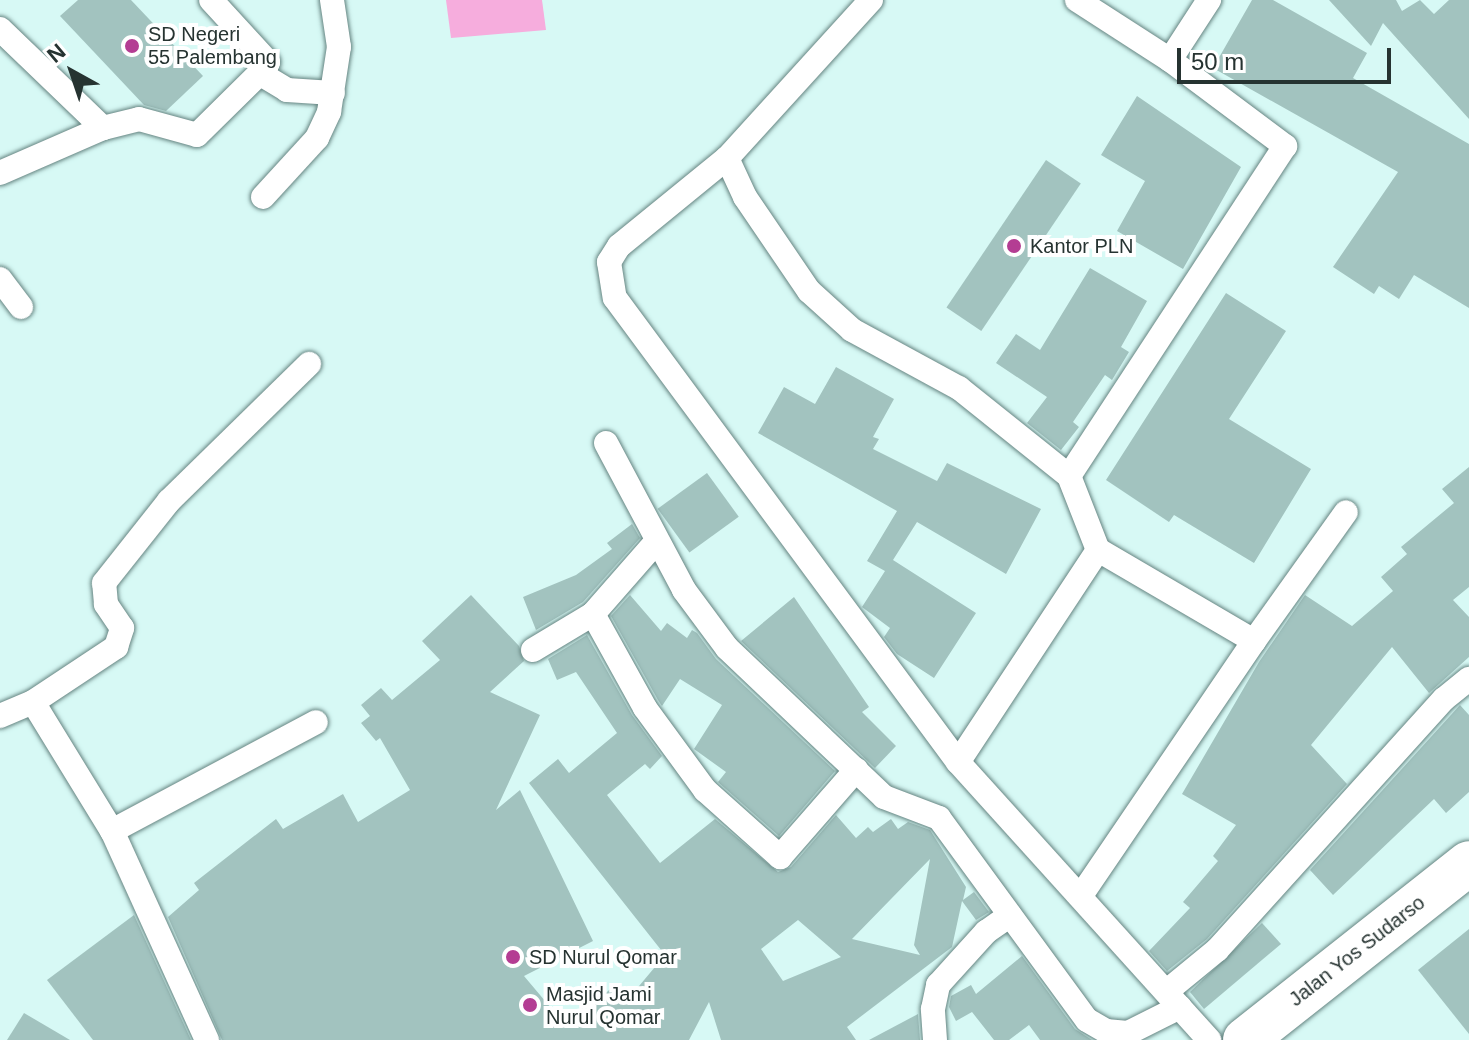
<!DOCTYPE html>
<style>
body{margin:0}
#map{position:relative;width:1469px;height:1040px;overflow:hidden;background:#d7f9f5;font-family:Helvetica,sans-serif}
div>[style]{position:absolute}
.water>*{inset:0;background:#f6addd}
.building>*{inset:0;background:#a2c3bf;transform-origin:0 0}
.roads{filter:drop-shadow(0 0 2px #658481) drop-shadow(0 0 2px #658481)}
.street>*{height:24px;margin:-12px;padding:0 12px;transform-origin:12px;border-radius:12px;background:#fff}
.highway>*{height:44px;margin:-22px;padding:0 22px;transform-origin:22px;border-radius:22px;background:#fff}
.dots>*{width:22px;height:22px;translate:-50% -50%;box-sizing:border-box;border:4px solid #fff;border-radius:50%}
span{translate:-50% -50%;white-space:nowrap;text-align:center;line-height:1.15;-webkit-text-stroke:8px #fff;paint-order:stroke}
.poi-label{font-size:20px;color:#263331}
.left{translate:0 -50%;text-align:left}
.street-label{font-size:20px;color:#263331}
.north{position:absolute;left:32px;top:32px;width:80px;height:80px;-webkit-text-stroke:6px #fff;paint-order:stroke;rotate:320deg;font-size:22px;font-weight:700;line-height:32px;text-align:center;color:#263331}
.north::after{content:'';display:block;margin:auto;width:28px;height:36px;background:#263331;clip-path:polygon(50% 0,100% 100%,50% 72%,0 100%)}
.scale{position:absolute;left:1177px;top:48px;width:214px;height:36px;box-sizing:border-box;border:4px solid #263331;border-top:0;padding-left:10px;font-size:24px;line-height:28px;white-space:nowrap;color:#263331;-webkit-text-stroke:6px #fff;paint-order:stroke}
</style>
<div id="map">
<div class="water">
<div style="clip-path:polygon(446px 0,542px 0,546px 30px,451px 38px)"></div>
</div>
<div class="building">
<div style="clip-path:polygon(78px 0,131px 0,203px 76px,166px 111px,144px 105px,60px 16px)"></div>
<div style="clip-path:polygon(1252px 0,1273px 0,1367px 53px,1353px 78px,1469px 144px,1469px 308px,1414px 275px,1399px 299px,1379px 286px,1374px 294px,1333px 267px,1398px 172px,1213px 68px)"></div>
<div style="clip-path:polygon(1329px 0,1396px 0,1402px 11px,1420px 0,1434px 14px,1449px 0,1469px 0,1469px 119px,1383px 23px,1371px 46px)"></div>
<div style="clip-path:polygon(1137px 96px,1241px 167px,1183px 269px,1117px 231px,1145px 181px,1101px 155px)"></div>
<div style="left:1046px;top:160px;width:42px;height:178px;rotate:34deg"></div>
<div style="clip-path:polygon(1090px 268px,1147px 301px,1121px 347px,1129px 352px,1112px 380px,1105px 375px,1073px 422px,1079px 427px,1061px 450px,1027px 423px,1047px 397px,996px 363px,1016px 334px,1040px 350px)"></div>
<div style="clip-path:polygon(1226px 293px,1286px 331px,1229px 419px,1311px 469px,1254px 563px,1174px 515px,1169px 522px,1106px 480px)"></div>
<div style="clip-path:polygon(836px 367px,894px 399px,873px 437px,879px 439px,873px 449px,937px 481px,947px 463px,1041px 509px,1006px 574px,917px 522px,893px 560px,976px 613px,934px 678px,897px 654px,884px 637px,890px 628px,862px 607px,885px 571px,867px 561px,897px 511px,758px 433px,784px 387px,815px 404px)"></div>
<div style="clip-path:polygon(1469px 467px,1469px 587px,1453px 600px,1469px 617px,1469px 657px,1429px 693px,1392px 647px,1311px 745px,1347px 784px,1207px 939px,1167px 971px,1149px 951px,1190px 908px,1183px 902px,1218px 861px,1213px 856px,1236px 825px,1182px 794px,1259px 662px,1305px 595px,1352px 626px,1393px 591px,1381px 577px,1407px 554px,1401px 547px,1454px 503px,1442px 489px)"></div>
<div style="left:707px;top:473px;width:54px;height:61px;rotate:54deg"></div>
<div style="clip-path:polygon(632px 524px,640px 538px,583px 602px,536px 630px,523px 597px,576px 575px,612px 549px,607px 543px)"></div>
<div style="clip-path:polygon(evenodd,471px 595px,519px 646px,524px 661px,490px 692px,540px 715px,496px 810px,520px 790px,593px 941px,524px 976px,567px 1027px,616px 984px,629px 998px,665px 955px,529px 783px,558px 759px,569px 773px,617px 733px,576px 672px,557px 680px,548px 659px,587px 635px,632px 715px,662px 756px,650px 769px,645px 764px,607px 795px,660px 863px,715px 819px,778px 872px,791px 867px,836px 815px,856px 838px,868px 827px,873px 832px,891px 819px,898px 829px,908px 822px,930px 830px,966px 887px,963px 900px,974px 892px,989px 912px,976px 920px,962px 901px,952px 947px,847px 1027px,856px 1040px,721px 1040px,709px 1002px,689px 1040px,222px 1040px,168px 917px,199px 890px,194px 883px,276px 819px,283px 829px,343px 794px,358px 822px,410px 790px,380px 738px,376px 741px,361px 723px,370px 716px,361px 705px,381px 688px,392px 700px,440px 660px,422px 641px,471px 595px,930px 859px,914px 945px,920px 955px,852px 939px,930px 859px,471px 595px,798px 920px,841px 957px,783px 981px,761px 949px,798px 920px)"></div>
<div style="clip-path:polygon(630px 595px,661px 631px,667px 623px,687px 638px,692px 630px,697px 633px,716px 659px,835px 771px,779px 836px,718px 782px,726px 772px,694px 749px,722px 705px,680px 679px,662px 706px,658px 700px,611px 616px)"></div>
<div style="clip-path:polygon(794px 597px,869px 707px,862px 712px,896px 746px,875px 768px,741px 641px)"></div>
<div style="clip-path:polygon(1460px 705px,1469px 715px,1469px 792px,1446px 813px,1434px 799px,1333px 895px,1310px 870px)"></div>
<div style="clip-path:polygon(134px 915px,191px 1040px,93px 1040px,47px 980px)"></div>
<div style="clip-path:polygon(1262px 923px,1281px 944px,1204px 1009px,1190px 992px)"></div>
<div style="clip-path:polygon(1469px 929px,1469px 1034px,1418px 970px)"></div>
<div style="clip-path:polygon(1022px 956px,1075px 1029px,1092px 1040px,1040px 1040px,1029px 1025px,1009px 1040px,994px 1040px,972px 1012px,956px 1021px,949px 1007px,951px 996px,971px 985px,976px 994px)"></div>
<div style="clip-path:polygon(24px 1013px,70px 1040px,7px 1040px)"></div>
<div style="clip-path:polygon(918px 1014px,920px 1040px,869px 1040px)"></div>
</div>
<div class="roads">
<div class="street">
<div style="left:871px;top:0;width:214px;rotate:132.3deg"></div>
<div style="left:727px;top:158px;width:43px;rotate:65.2deg"></div>
<div style="left:745px;top:197px;width:114px;rotate:55.8deg"></div>
<div style="left:809px;top:291px;width:58px;rotate:42.2deg"></div>
<div style="left:852px;top:330px;width:122px;rotate:28.5deg"></div>
<div style="left:959px;top:388px;width:141px;rotate:38.7deg"></div>
<div style="left:1077px;top:0;width:111px;rotate:32.8deg"></div>
<div style="left:1170px;top:60px;width:144px;rotate:36.8deg"></div>
<div style="left:1285px;top:146px;width:394px;rotate:123.2deg"></div>
<div style="left:1069px;top:476px;width:79px;rotate:68.6deg"></div>
<div style="left:1098px;top:550px;width:254px;rotate:123.4deg"></div>
<div style="left:958px;top:762px;width:375px;rotate:47.9deg"></div>
<div style="left:0;top:29px;width:143px;rotate:43.9deg"></div>
<div style="left:103px;top:128px;width:112px;rotate:156.4deg"></div>
<div style="left:1170px;top:60px;width:72px;rotate:-57deg"></div>
<div style="left:259px;top:73px;width:33px;rotate:31deg"></div>
<div style="left:287px;top:90px;width:46px;rotate:3.7deg"></div>
<div style="left:103px;top:128px;width:37px;rotate:-14deg"></div>
<div style="left:139px;top:119px;width:60px;rotate:15.4deg"></div>
<div style="left:197px;top:135px;width:97px;rotate:-44.6deg"></div>
<div style="left:266px;top:67px;width:5px;rotate:-68deg"></div>
<div style="left:268px;top:62px;width:84px;rotate:-132.6deg"></div>
<div style="left:727px;top:158px;width:139px;rotate:140.8deg"></div>
<div style="left:619px;top:246px;width:19px;rotate:122deg"></div>
<div style="left:609px;top:262px;width:36px;rotate:81deg"></div>
<div style="left:615px;top:298px;width:577px;rotate:53.53deg"></div>
<div style="left:263px;top:197px;width:80px;rotate:-47.5deg"></div>
<div style="left:317px;top:138px;width:29px;rotate:-65deg"></div>
<div style="left:329px;top:112px;width:66px;rotate:-81.3deg"></div>
<div style="left:339px;top:47px;width:48px;rotate:-98.5deg"></div>
<div style="left:0;top:279px;width:35px;rotate:53deg"></div>
<div style="left:606px;top:443px;width:166px;rotate:62deg"></div>
<div style="left:684px;top:590px;width:72px;rotate:53.4deg"></div>
<div style="left:727px;top:648px;width:216px;rotate:43.5deg"></div>
<div style="left:884px;top:797px;width:59px;rotate:20.9deg"></div>
<div style="left:939px;top:818px;width:250px;rotate:53.8deg"></div>
<div style="left:1087px;top:1020px;width:22px;rotate:30deg"></div>
<div style="left:1106px;top:1031px;width:22px;rotate:5deg"></div>
<div style="left:1128px;top:1033px;width:58px;rotate:-26.6deg"></div>
<div style="left:593px;top:614px;width:107px;rotate:61deg"></div>
<div style="left:645px;top:708px;width:102px;rotate:53.8deg"></div>
<div style="left:705px;top:790px;width:101px;rotate:41.8deg"></div>
<div style="left:780px;top:857px;width:116px;rotate:-48.9deg"></div>
<div style="left:1254px;top:641px;width:158px;rotate:-54.5deg"></div>
<div style="left:533px;top:650px;width:70px;rotate:-31deg"></div>
<div style="left:593px;top:614px;width:97px;rotate:-48.8deg"></div>
<div style="left:0;top:716px;width:36px;rotate:-23deg"></div>
<div style="left:112px;top:831px;width:231px;rotate:-28.1deg"></div>
<div style="left:1082px;top:894px;width:306px;rotate:-55.8deg"></div>
<div style="left:1254px;top:641px;width:181px;rotate:-149.7deg"></div>
<div style="left:1167px;top:991px;width:65px;rotate:-39.4deg"></div>
<div style="left:1217px;top:950px;width:338px;rotate:-47.9deg"></div>
<div style="left:1444px;top:699px;width:32px;rotate:-39deg"></div>
<div style="left:207px;top:1040px;width:230px;rotate:-114.4deg"></div>
<div style="left:112px;top:831px;width:151px;rotate:-121.5deg"></div>
<div style="left:33px;top:702px;width:100px;rotate:-33.5deg"></div>
<div style="left:116px;top:647px;width:20px;rotate:-72deg"></div>
<div style="left:122px;top:628px;width:29px;rotate:-124deg"></div>
<div style="left:106px;top:604px;width:21px;rotate:-95deg"></div>
<div style="left:104px;top:583px;width:105px;rotate:-51.6deg"></div>
<div style="left:169px;top:501px;width:196px;rotate:-44.4deg"></div>
<div style="left:935px;top:1040px;width:31px;rotate:-94deg"></div>
<div style="left:933px;top:1009px;width:25px;rotate:-78deg"></div>
<div style="left:938px;top:985px;width:72px;rotate:-47.8deg"></div>
<div style="left:986px;top:932px;width:29px;rotate:-35deg"></div>
</div>
<div class="highway">
<div style="left:1245px;top:1040px;width:285px;rotate:-38.3deg"></div>
</div>
</div>
<div class="dots">
<div style="left:132px;top:46px;background:#b43d93"></div>
<div style="left:1014px;top:246px;background:#b43d93"></div>
<div style="left:513px;top:957px;background:#b43d93"></div>
<div style="left:530px;top:1005px;background:#b43d93"></div>
</div>
<div class="poi-label">
<span class="left" style="left:148px;top:46px">SD Negeri<br>55 Palembang</span>
<span class="left" style="left:1030px;top:246px">Kantor PLN</span>
<span class="left" style="left:529px;top:957px">SD Nurul Qomar</span>
<span class="left" style="left:546px;top:1006px">Masjid Jami<br>Nurul Qomar</span>
</div>
<div class="street-label">
<span style="left:1357px;top:951px;rotate:-38deg">Jalan Yos Sudarso</span>
</div>
<div class="north">N</div>
<div class="scale">50 m</div>
</div>
